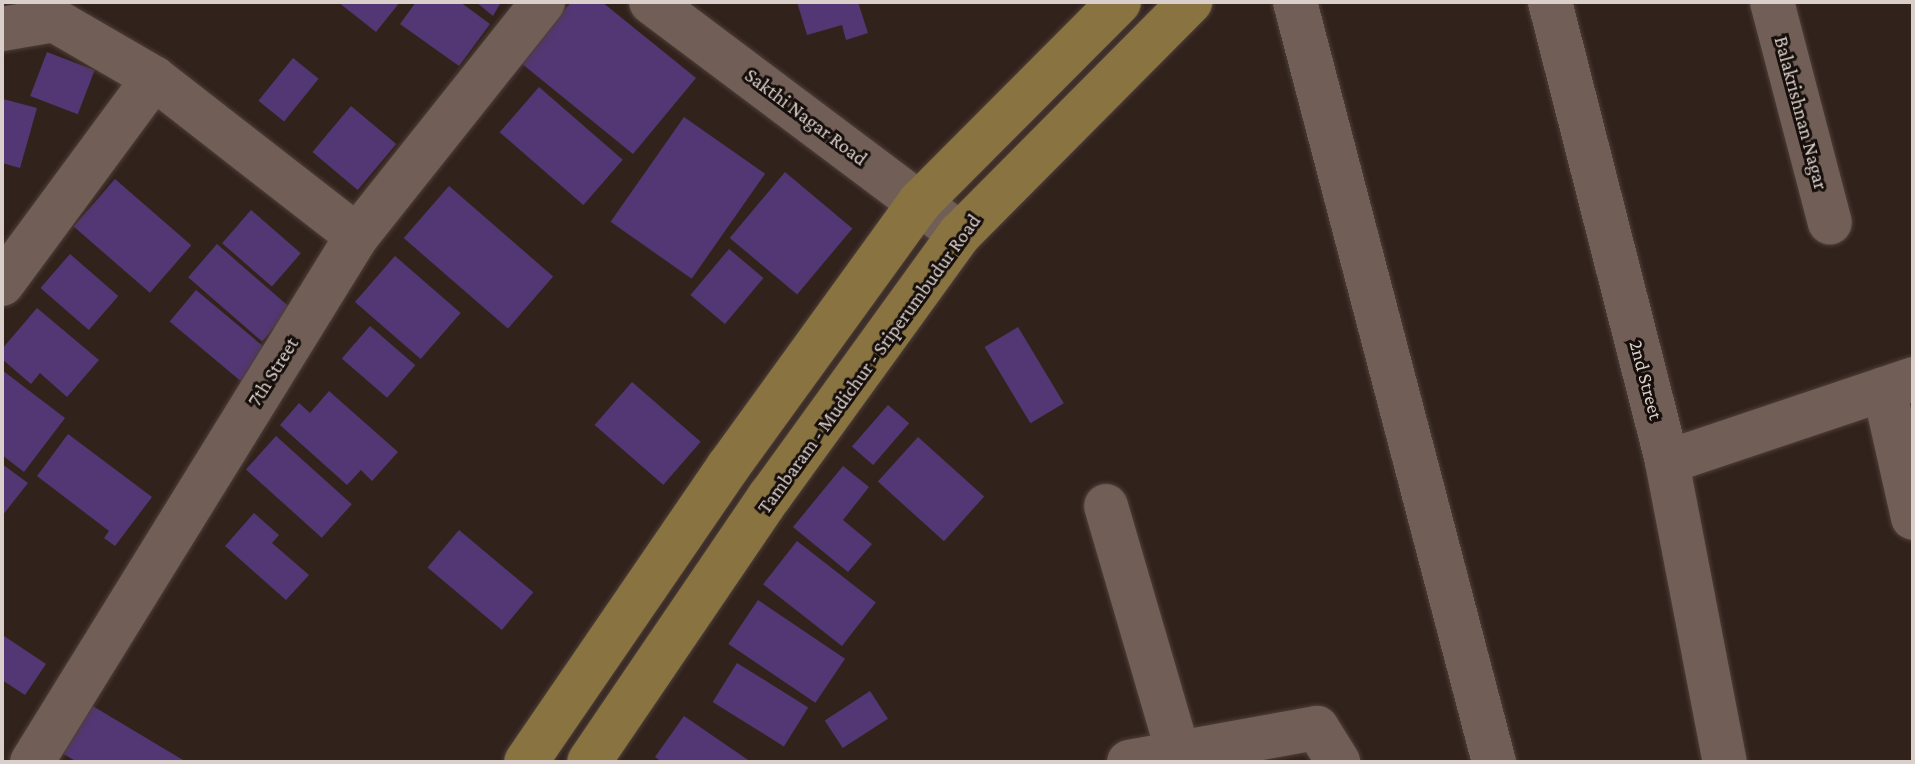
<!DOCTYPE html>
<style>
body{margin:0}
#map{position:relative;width:1915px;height:764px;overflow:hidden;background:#32221c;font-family:"Crimson Pro",serif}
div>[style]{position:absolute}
.building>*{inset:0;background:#533774;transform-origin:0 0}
.roads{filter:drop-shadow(0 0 2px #4c3e39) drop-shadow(0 0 2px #4c3e39)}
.street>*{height:44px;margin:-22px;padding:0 22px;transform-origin:22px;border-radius:22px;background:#715e57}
.primary>*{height:44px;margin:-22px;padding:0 22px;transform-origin:22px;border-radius:22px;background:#887341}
span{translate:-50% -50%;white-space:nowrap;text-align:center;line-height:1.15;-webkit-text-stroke:6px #150e0b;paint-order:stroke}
.street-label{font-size:20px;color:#dbcfcb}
.frame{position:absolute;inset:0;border:4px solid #dbcfcb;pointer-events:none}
</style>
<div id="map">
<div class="building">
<div style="clip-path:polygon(338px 2px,400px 2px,376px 32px)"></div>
<div style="clip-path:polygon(416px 2px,460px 2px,490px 24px,459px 66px,400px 24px)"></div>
<div style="clip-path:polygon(476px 2px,501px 2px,493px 16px)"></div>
<div style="clip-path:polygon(571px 2px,602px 2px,696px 78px,633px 154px,521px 63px)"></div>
<div style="clip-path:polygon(797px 2px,858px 2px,868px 33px,846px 40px,842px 25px,807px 35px)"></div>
<div style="left:47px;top:52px;width:51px;height:47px;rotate:21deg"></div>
<div style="left:293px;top:58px;width:33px;height:55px;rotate:39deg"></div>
<div style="left:539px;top:87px;width:111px;height:60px;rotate:41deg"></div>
<div style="clip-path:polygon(3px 99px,37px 108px,20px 168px,2px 163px)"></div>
<div style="left:351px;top:106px;width:59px;height:60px;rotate:40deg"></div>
<div style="left:684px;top:117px;width:99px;height:128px;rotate:35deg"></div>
<div style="left:785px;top:172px;width:88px;height:86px;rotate:40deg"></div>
<div style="left:115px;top:179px;width:101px;height:63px;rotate:41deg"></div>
<div style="left:449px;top:186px;width:138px;height:69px;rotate:41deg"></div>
<div style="left:251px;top:210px;width:66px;height:44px;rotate:41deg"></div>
<div style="left:217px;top:244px;width:98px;height:44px;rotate:41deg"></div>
<div style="left:729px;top:249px;width:45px;height:60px;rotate:40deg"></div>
<div style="left:70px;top:254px;width:64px;height:45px;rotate:41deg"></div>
<div style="left:395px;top:256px;width:87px;height:61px;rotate:41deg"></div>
<div style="left:196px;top:290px;width:102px;height:41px;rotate:40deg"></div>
<div style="clip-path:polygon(37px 308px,99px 360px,67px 397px,40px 373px,31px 384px,2px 359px,2px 349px)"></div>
<div style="left:370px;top:326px;width:60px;height:43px;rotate:41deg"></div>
<div style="left:1018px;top:327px;width:89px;height:39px;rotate:59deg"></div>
<div style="clip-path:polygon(2px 370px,65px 418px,24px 472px,2px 455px)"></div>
<div style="left:632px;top:382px;width:91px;height:57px;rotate:41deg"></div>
<div style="clip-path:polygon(329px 391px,398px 452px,372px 481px,361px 470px,347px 485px,280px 425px,299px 403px,310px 413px)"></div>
<div style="left:888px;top:405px;width:28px;height:55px;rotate:41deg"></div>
<div style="clip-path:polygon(68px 434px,152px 497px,115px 546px,104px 538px,109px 531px,37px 476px)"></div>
<div style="left:276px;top:436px;width:102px;height:45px;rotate:42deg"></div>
<div style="left:918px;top:437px;width:89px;height:60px;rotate:42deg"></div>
<div style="clip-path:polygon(2px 464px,28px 483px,2px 516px)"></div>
<div style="clip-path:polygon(843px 466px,869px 487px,843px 520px,872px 544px,848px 572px,793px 527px)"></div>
<div style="clip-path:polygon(254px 513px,279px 535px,272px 543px,309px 575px,286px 600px,225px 546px)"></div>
<div style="left:459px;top:530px;width:97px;height:49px;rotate:40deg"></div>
<div style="left:797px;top:541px;width:100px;height:55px;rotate:38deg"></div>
<div style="left:758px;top:600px;width:105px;height:53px;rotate:34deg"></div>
<div style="clip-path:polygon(4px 636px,46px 664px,25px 695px,2px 680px)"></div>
<div style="left:737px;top:663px;width:84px;height:46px;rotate:32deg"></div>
<div style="left:870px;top:691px;width:33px;height:54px;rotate:57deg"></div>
<div style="clip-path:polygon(91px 705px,183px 760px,182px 762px,77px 762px,62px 753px)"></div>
<div style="clip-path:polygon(684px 716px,751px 762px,662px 762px,655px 757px)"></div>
</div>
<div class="roads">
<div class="street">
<div style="left:651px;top:2px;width:386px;rotate:36.9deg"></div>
<div style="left:1295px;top:2px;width:786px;rotate:75.33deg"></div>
<div style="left:1550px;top:2px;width:475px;rotate:75.7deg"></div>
<div style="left:1667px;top:462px;width:306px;rotate:79.1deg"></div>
<div style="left:1772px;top:2px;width:228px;rotate:75.3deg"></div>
<div style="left:2px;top:29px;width:53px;rotate:-9.8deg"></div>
<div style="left:54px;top:20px;width:116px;rotate:30.1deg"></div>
<div style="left:154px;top:78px;width:257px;rotate:37.9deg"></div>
<div style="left:2px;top:284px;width:256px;rotate:-53.6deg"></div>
<div style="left:1884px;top:389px;width:132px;rotate:77.3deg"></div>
<div style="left:1667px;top:462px;width:260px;rotate:-18.6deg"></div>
<div style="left:1106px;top:506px;width:256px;rotate:73.7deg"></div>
<div style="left:32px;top:762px;width:618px;rotate:-58.29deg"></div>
<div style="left:357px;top:236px;width:299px;rotate:-51.5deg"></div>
<div style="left:1129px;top:762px;width:191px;rotate:-10.3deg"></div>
<div style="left:1317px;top:728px;width:40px;rotate:58deg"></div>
</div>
<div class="primary">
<div style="left:526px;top:762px;width:358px;rotate:-55.6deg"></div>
<div style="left:728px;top:467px;width:327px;rotate:-54.1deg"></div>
<div style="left:920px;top:202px;width:282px;rotate:-45.1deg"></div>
<div style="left:589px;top:762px;width:322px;rotate:-55.8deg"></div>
<div style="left:770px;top:496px;width:324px;rotate:-54.1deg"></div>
<div style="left:960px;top:234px;width:327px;rotate:-45.2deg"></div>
</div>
</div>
<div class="street-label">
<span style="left:1801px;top:113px;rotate:75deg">Balakrishnan Nagar</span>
<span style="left:806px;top:117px;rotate:37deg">Sakthi Nagar Road</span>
<span style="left:869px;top:364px;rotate:-54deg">Tambaram - Mudichur - Sriperumbudur Road</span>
<span style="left:273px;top:372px;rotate:-58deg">7th Street</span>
<span style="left:1646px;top:380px;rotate:75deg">2nd Street</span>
</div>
<div class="frame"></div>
</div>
